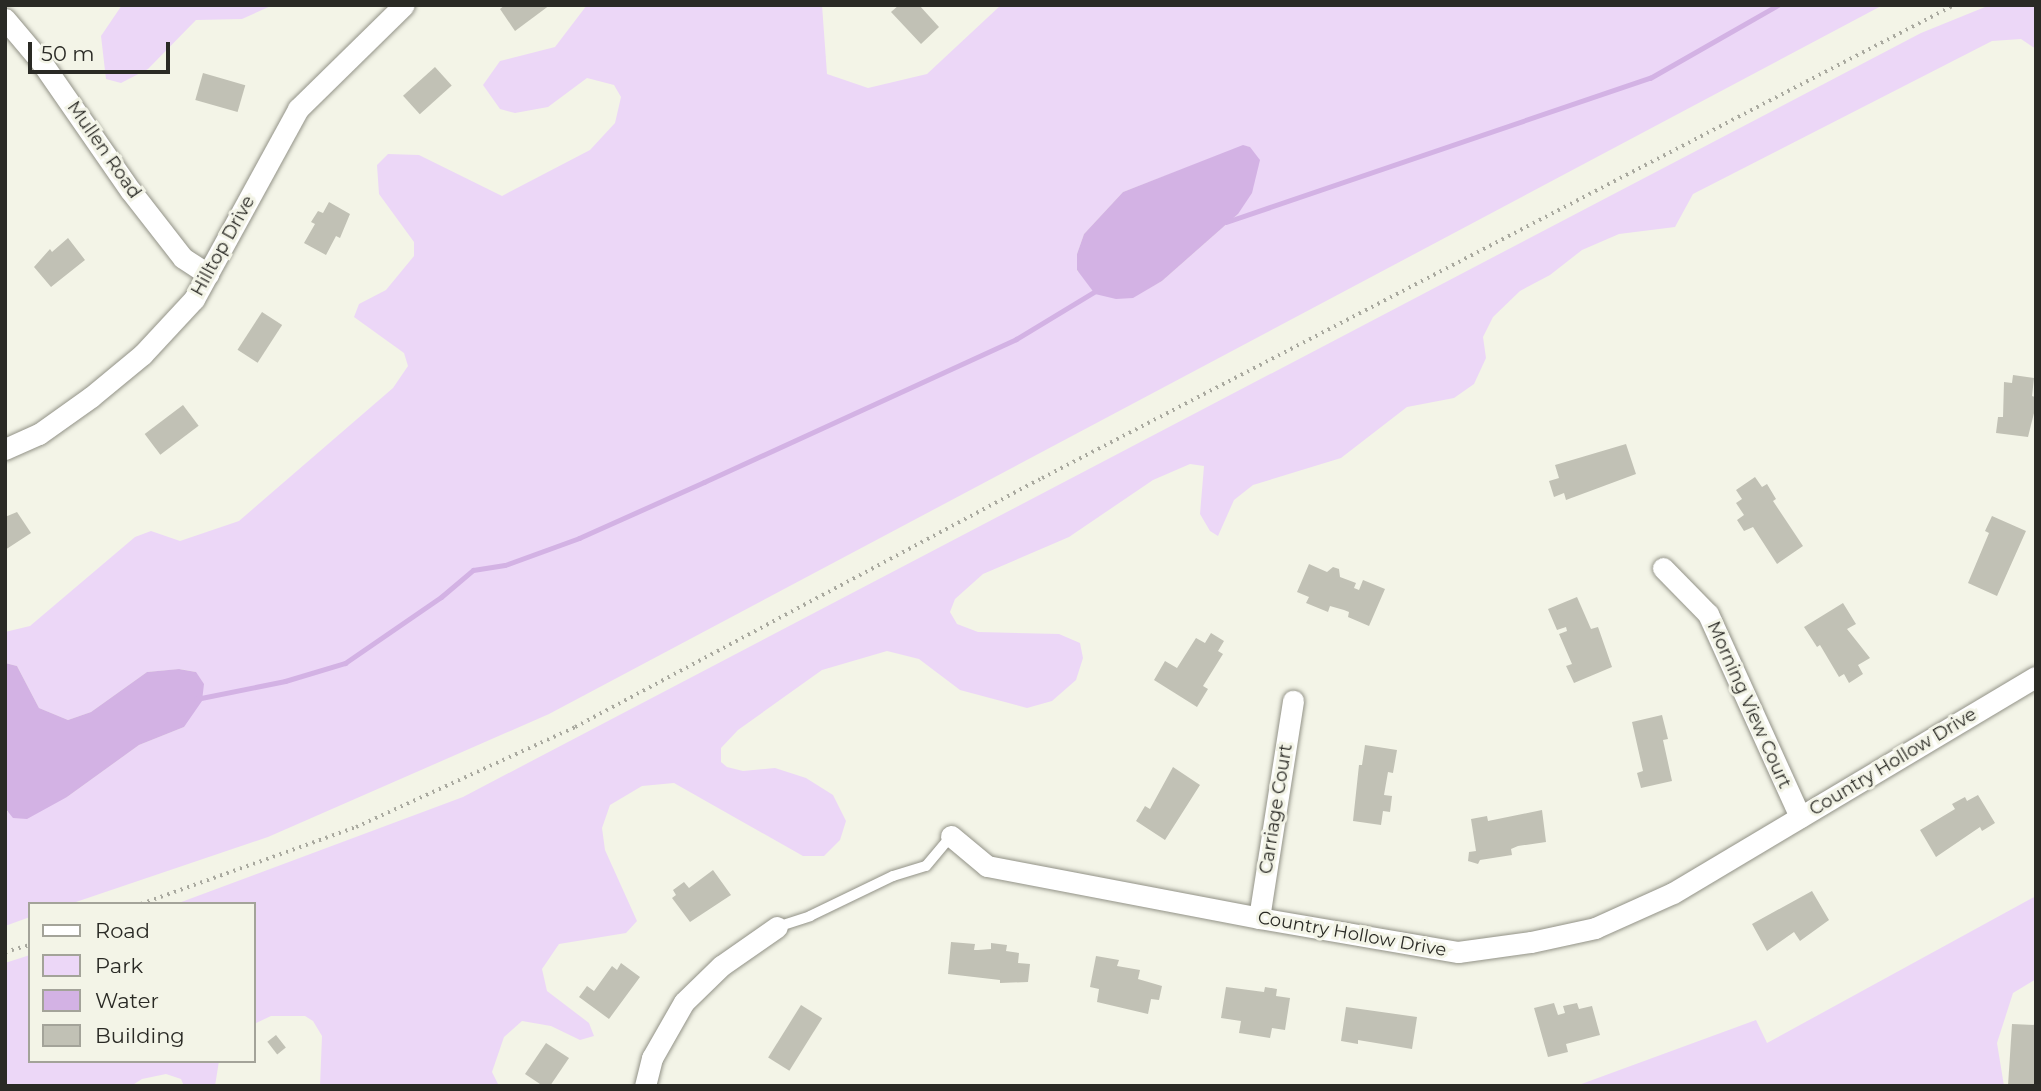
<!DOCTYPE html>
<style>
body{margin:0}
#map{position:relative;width:2041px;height:1091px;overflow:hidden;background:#f3f4e7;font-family:Montserrat,sans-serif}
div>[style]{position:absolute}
.green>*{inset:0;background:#ecd7f7}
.water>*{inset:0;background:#d3b2e4}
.stream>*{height:5px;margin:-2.5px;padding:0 2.5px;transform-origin:2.5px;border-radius:2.5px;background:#d3b2e4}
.building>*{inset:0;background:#c1c1b5;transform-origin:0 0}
.path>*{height:3.5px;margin-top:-1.75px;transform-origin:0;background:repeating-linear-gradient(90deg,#a9a99f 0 2px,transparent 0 7px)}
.roads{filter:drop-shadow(0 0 2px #929287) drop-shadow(0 0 2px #929287)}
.lane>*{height:10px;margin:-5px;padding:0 5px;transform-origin:5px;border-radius:5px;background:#fff}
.street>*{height:21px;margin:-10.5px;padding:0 10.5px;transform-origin:10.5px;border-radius:10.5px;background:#fff}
span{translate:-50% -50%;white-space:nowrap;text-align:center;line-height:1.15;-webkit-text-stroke:6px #f3f4e7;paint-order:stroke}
.street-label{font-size:18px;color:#2a2a25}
.frame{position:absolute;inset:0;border:7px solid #2a2a25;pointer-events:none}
.legend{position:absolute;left:28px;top:902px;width:228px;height:161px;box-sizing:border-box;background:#f3f4e7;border:2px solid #a3a399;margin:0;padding:9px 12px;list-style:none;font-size:21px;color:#2a2a25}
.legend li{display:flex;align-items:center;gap:14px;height:35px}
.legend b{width:35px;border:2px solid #a3a399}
.scale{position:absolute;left:28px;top:42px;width:142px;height:32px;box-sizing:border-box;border:4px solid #2a2a25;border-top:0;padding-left:9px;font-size:21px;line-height:24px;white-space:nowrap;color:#2a2a25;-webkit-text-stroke:5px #f3f4e7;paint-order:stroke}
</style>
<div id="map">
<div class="green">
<div style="clip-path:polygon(122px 5px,273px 5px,242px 19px,196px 20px,148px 69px,121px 83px,106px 79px,101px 36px)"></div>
<div style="clip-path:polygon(evenodd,587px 5px,822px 5px,827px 74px,868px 88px,927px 74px,1001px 5px,1883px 5px,549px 714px,268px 837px,70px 904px,30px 904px,30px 917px,5px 926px,5px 808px,7px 812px,67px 797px,139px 745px,184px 727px,196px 672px,180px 669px,147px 672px,91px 712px,68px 720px,39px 708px,17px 666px,5px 663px,5px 632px,30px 626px,135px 537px,151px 531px,180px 541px,239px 521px,393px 388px,408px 366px,404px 353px,354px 317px,359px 304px,386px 290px,414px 256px,414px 242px,379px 194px,377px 165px,388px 154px,419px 155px,502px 196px,590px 150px,615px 123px,621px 97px,614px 85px,587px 78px,548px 107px,515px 113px,500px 109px,483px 85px,500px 61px,555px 47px,587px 5px,1243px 146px,1250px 147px,1238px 214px,1162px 281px,1133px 297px,1077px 271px,1077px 254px,1084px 234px,1123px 192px,1243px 146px)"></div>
<div style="clip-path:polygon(1990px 5px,2036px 5px,2036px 49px,2021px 39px,1992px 41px,1693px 194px,1675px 227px,1619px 234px,1582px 250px,1550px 275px,1520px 291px,1493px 317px,1483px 337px,1486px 358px,1474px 384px,1454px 398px,1407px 407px,1341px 458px,1253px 485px,1234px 500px,1218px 536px,1210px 531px,1200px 514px,1204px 466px,1190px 464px,1153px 480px,1069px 537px,983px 574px,955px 599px,950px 612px,957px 624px,978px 632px,1059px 634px,1080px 643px,1083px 658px,1076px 680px,1052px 701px,1027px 708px,960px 690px,919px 659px,887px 651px,822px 670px,738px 730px,721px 748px,721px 762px,727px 767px,743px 771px,775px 768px,806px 778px,833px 795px,846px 821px,840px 840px,824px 856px,803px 856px,674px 783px,642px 786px,610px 805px,602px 828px,605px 850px,637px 921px,626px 933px,559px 944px,542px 969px,547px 991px,589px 1023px,594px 1036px,580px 1040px,551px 1026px,522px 1021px,504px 1037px,492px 1072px,499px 1086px,320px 1086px,322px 1036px,313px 1021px,305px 1016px,271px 1016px,254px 1024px,254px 904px,176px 904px,463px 797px,1921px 33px)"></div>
<div style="clip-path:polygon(2036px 896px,2036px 979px,2013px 993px,1997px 1043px,2004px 1086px,1576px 1086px,1756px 1020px,1767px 1043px)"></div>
<div style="clip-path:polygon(30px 955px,30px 1061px,219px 1061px,215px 1086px,184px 1086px,181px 1079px,166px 1074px,142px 1079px,131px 1086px,5px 1086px,5px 963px)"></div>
</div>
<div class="water">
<div style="clip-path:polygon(1243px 145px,1250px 147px,1260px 160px,1252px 193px,1238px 214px,1162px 281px,1133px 298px,1116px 299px,1095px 294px,1077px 270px,1077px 254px,1084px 234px,1123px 192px)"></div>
<div style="clip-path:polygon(5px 663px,17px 666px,39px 708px,68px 720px,91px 712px,147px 672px,179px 669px,196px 672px,204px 684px,202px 701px,184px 727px,139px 745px,67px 797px,27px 819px,13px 818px,5px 808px)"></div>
</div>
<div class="stream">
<div style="left:1226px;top:222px;width:448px;rotate:-18.8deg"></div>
<div style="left:1650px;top:78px;width:147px;rotate:-29.7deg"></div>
<div style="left:196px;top:699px;width:91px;rotate:-11.4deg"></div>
<div style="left:285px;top:681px;width:63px;rotate:-16.7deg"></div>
<div style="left:345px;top:663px;width:116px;rotate:-34.5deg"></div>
<div style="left:441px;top:597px;width:42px;rotate:-40.2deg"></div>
<div style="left:473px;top:570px;width:32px;rotate:-9deg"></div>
<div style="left:505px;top:565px;width:79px;rotate:-20deg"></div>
<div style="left:579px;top:538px;width:137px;rotate:-24.1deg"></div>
<div style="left:704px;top:482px;width:343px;rotate:-24.6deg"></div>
<div style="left:1016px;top:339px;width:95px;rotate:-31.2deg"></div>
</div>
<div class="building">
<div style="clip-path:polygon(505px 5px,550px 5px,515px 31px,500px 9px)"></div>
<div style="clip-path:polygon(899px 5px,919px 5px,939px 27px,921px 44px,891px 12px)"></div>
<div style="left:435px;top:67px;width:25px;height:43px;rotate:48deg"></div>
<div style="left:203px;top:73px;width:44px;height:28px;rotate:16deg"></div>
<div style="clip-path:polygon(329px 202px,350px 214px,340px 238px,336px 236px,326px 255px,304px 243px,315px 224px,311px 222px,318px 211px,323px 213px)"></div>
<div style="clip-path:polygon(68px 238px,85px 260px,51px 287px,34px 267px,50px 249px,52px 252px)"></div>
<div style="left:262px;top:312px;width:24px;height:45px;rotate:33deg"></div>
<div style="clip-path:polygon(2013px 375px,2034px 378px,2032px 396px,2035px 397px,2035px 409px,2028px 437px,1996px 433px,1998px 417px,2003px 417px,2004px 382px,2012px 383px)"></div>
<div style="left:183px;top:405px;width:26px;height:48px;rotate:53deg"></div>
<div style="clip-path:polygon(1626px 444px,1636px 474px,1566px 500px,1564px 493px,1554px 497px,1549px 481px,1559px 478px,1555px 465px)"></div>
<div style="clip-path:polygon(1755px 477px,1762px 487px,1767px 484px,1776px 499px,1773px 501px,1803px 546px,1777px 564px,1753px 527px,1744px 531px,1737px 520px,1744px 515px,1736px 503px,1742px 499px,1736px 490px)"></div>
<div style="clip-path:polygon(17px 512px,31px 533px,5px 550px,5px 517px)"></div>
<div style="clip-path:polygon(1992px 516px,2026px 531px,1997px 596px,1968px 583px,1989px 533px,1985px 531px)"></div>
<div style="clip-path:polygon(1309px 564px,1327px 572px,1333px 567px,1339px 569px,1340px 577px,1356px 583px,1354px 588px,1359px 590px,1363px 580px,1385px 589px,1369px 626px,1348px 617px,1349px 612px,1344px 610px,1330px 606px,1328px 612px,1306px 603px,1309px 597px,1297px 592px)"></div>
<div style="clip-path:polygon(1577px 597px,1591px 629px,1598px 627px,1612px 667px,1574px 683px,1566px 666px,1572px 664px,1559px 634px,1567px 631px,1566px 627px,1557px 630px,1548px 609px)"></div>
<div style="clip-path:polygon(1843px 603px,1856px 624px,1847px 629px,1870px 658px,1858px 665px,1863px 674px,1849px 683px,1844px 674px,1839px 677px,1820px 645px,1817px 647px,1804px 627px)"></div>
<div style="clip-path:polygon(1211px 633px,1224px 641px,1218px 651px,1223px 654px,1203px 686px,1208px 689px,1197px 707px,1154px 680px,1165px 661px,1177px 668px,1196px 638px,1205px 643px)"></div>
<div style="clip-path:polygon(1662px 715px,1668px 739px,1663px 740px,1672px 781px,1641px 788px,1637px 773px,1643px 771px,1632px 722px)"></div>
<div style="clip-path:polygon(1365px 745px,1397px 750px,1393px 773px,1388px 772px,1384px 795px,1392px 796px,1390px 812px,1383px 811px,1381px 825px,1353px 821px,1359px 765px,1362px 765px)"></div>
<div style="clip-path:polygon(1173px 767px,1200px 785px,1165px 840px,1136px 821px,1145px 806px,1150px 809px)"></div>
<div style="clip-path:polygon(1978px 795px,1995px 823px,1982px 831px,1980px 827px,1936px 857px,1920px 830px,1955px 809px,1952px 804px,1965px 797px,1967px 801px)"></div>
<div style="clip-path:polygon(1542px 810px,1546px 842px,1518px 846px,1511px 849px,1512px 855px,1480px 860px,1478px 864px,1468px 861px,1469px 852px,1476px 851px,1471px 819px,1487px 816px,1488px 821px)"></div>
<div style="clip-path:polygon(713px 870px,731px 895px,690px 922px,672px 898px,676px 895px,673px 890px,684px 882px,689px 888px)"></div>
<div style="clip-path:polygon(1812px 891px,1829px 920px,1800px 941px,1794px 932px,1767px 951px,1752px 924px)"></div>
<div style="clip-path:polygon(951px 942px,975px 944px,974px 950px,978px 950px,991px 949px,991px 943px,1007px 945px,1006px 951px,1019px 953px,1018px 963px,1030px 964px,1028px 982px,1000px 983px,1000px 980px,948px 974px)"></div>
<div style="clip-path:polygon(1096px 956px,1119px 960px,1117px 966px,1140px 970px,1138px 979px,1162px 986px,1159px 1000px,1151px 999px,1148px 1014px,1097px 1002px,1099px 989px,1090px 987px)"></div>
<div style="clip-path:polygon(621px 963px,640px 977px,609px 1019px,579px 997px,587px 986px,594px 991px,612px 966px,617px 970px)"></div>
<div style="clip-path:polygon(1226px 987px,1264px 992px,1265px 987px,1277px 989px,1276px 996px,1290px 998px,1285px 1030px,1272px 1028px,1270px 1038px,1239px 1033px,1241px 1021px,1221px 1018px)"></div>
<div style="clip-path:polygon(1554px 1003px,1558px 1015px,1565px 1013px,1563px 1006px,1577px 1003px,1579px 1009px,1592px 1006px,1600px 1035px,1566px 1044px,1568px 1052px,1548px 1057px,1534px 1008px)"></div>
<div style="left:801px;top:1005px;width:25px;height:62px;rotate:32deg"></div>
<div style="clip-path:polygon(1346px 1007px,1417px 1017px,1412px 1049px,1358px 1040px,1358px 1044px,1341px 1041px)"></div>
<div style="clip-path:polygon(2012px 1024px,2036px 1025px,2036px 1086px,2008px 1086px)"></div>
<div style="left:276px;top:1035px;width:16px;height:11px;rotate:52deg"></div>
<div style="clip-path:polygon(546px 1043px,569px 1058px,550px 1086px,543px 1086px,525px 1074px)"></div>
</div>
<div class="path">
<div style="left:141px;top:904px;width:228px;rotate:-19.7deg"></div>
<div style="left:356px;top:827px;width:241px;rotate:-24.5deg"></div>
<div style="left:575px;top:727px;width:529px;rotate:-28.07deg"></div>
<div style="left:1042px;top:478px;width:1027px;rotate:-27.41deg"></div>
<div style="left:5px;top:952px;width:26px;rotate:-16deg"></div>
</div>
<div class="roads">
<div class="lane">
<div style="left:777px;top:927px;width:35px;rotate:-18deg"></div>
<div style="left:810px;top:916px;width:92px;rotate:-25.7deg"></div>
<div style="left:893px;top:876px;width:34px;rotate:-17deg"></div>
<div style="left:926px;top:866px;width:39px;rotate:-50deg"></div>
</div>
<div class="street">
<div style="left:5px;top:19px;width:57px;rotate:49.9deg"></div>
<div style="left:42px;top:63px;width:155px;rotate:55.3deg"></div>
<div style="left:130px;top:190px;width:86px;rotate:52.1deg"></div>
<div style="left:183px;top:258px;width:30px;rotate:33deg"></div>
<div style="left:5px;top:449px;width:37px;rotate:-24deg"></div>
<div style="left:39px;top:434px;width:64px;rotate:-35.4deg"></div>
<div style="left:91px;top:397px;width:67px;rotate:-39.6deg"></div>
<div style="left:143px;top:354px;width:75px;rotate:-47.2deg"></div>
<div style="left:194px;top:299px;width:217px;rotate:-61.3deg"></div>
<div style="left:298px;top:109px;width:148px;rotate:-44.5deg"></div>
<div style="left:1663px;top:568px;width:64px;rotate:45.6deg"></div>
<div style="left:1708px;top:614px;width:223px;rotate:65.6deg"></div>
<div style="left:951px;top:836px;width:47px;rotate:39.8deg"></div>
<div style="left:987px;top:866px;width:277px;rotate:10.8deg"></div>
<div style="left:1259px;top:918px;width:202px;rotate:9.7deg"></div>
<div style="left:1458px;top:952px;width:74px;rotate:-7.8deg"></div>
<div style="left:1531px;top:942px;width:66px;rotate:-12.3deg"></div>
<div style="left:1595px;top:928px;width:85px;rotate:-24.2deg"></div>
<div style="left:1673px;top:893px;width:422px;rotate:-30.8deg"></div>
<div style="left:1259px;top:918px;width:220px;rotate:-81.1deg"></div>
<div style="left:645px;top:1086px;width:29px;rotate:-76deg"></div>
<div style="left:652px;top:1058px;width:64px;rotate:-60.3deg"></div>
<div style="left:684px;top:1002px;width:52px;rotate:-44.2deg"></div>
<div style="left:721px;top:966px;width:68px;rotate:-34.9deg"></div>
</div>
</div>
<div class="street-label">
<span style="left:104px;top:150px;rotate:55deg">Mullen Road</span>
<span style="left:223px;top:246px;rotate:-61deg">Hilltop Drive</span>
<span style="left:1749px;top:705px;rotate:66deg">Morning View Court</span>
<span style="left:1893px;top:762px;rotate:-31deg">Country Hollow Drive</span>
<span style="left:1276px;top:809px;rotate:-81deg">Carriage Court</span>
<span style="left:1352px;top:934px;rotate:10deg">Country Hollow Drive</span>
</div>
<div class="frame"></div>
<ul class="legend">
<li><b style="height:9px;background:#fff"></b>Road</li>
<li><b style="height:19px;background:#ecd7f7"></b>Park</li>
<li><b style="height:19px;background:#d3b2e4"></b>Water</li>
<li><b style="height:19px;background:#c1c1b5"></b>Building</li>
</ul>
<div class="scale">50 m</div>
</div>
